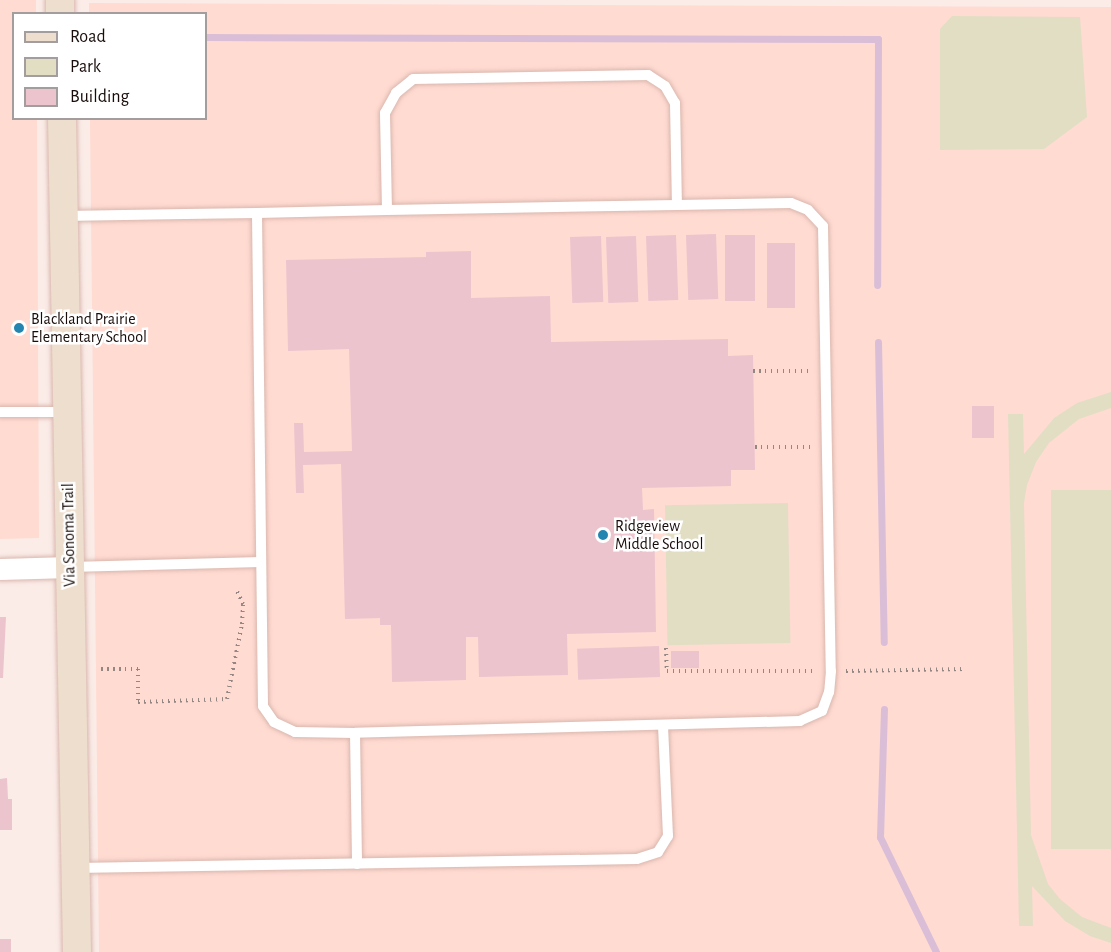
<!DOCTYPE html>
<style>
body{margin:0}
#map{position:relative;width:1111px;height:952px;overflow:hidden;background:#fbece8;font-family:"Alegreya Sans",sans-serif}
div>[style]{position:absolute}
.built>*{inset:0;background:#ffdbd2}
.green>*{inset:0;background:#e2dec4;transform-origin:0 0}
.stream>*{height:7px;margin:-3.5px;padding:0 3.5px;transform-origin:3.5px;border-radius:3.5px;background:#dabed7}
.building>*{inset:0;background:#ecc4ce;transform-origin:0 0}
.path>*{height:4px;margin-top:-2px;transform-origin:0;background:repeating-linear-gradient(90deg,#948783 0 1.5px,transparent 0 6px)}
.roads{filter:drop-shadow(0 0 2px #dab7ae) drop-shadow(0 0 2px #dab7ae)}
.lane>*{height:10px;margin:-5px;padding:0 5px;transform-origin:5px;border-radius:5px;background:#fff}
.street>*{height:21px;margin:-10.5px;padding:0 10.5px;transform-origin:10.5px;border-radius:10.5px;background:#fff}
.secondary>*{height:28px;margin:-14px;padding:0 14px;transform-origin:14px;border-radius:14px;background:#eedecd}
.dots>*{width:16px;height:16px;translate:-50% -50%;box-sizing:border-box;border:3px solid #fff;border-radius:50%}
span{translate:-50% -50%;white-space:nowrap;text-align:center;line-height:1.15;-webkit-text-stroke:5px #fff;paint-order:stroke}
.poi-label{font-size:16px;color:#180d0a}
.left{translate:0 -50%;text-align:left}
.street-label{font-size:16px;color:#180d0a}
.legend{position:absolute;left:12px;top:12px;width:195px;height:108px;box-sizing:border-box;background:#fff;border:2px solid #a39e9d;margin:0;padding:8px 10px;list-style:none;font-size:18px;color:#180d0a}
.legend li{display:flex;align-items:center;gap:12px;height:30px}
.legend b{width:30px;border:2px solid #a39e9d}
</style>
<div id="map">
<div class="built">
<div style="clip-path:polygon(0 0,36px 0,36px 13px,14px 14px,14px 118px,37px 119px,39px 538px,0 539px)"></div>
<div style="clip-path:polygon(89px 3px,1111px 7px,1111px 952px,99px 952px,90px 119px,206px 118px,206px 14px,89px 13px)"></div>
</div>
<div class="green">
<div style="clip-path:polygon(952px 16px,1080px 17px,1087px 117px,1044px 149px,940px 150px,940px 29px)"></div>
<div style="clip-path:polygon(1111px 392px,1111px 408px,1079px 419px,1049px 443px,1036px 462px,1027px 485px,1024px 503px,1031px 835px,1048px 884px,1060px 899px,1082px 917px,1111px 928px,1111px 943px,1090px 936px,1065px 921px,1032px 886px,1033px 926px,1019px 926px,1008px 414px,1023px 414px,1024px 454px,1054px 418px,1077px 403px)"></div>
<div style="left:1051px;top:490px;width:60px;height:359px"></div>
<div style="left:788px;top:503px;width:140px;height:123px;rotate:89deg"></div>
</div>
<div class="stream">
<div style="left:206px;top:37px;width:672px;rotate:0.17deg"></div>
<div style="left:878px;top:39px;width:246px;rotate:90.2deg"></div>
<div style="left:878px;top:342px;width:300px;rotate:88.9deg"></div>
<div style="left:884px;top:709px;width:128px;rotate:91.8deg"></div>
<div style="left:880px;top:837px;width:128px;rotate:64deg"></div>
</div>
<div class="building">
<div style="left:716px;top:234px;width:65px;height:30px;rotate:88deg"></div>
<div style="left:676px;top:235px;width:65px;height:30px;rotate:88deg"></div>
<div style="left:725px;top:235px;width:30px;height:66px"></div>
<div style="left:601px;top:236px;width:66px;height:31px;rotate:88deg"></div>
<div style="left:636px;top:236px;width:66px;height:30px;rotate:88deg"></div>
<div style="left:767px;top:243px;width:28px;height:65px"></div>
<div style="clip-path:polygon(471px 251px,471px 298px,550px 296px,551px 342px,728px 339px,728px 356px,753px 355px,755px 470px,731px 470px,731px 486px,642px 488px,643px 510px,654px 509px,656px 632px,567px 634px,568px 675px,479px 677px,478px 637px,466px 637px,466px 680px,392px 682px,391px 625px,380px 625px,380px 618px,345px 619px,341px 464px,303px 465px,304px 493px,296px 493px,294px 423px,303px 423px,304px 452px,352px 451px,349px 349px,288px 351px,286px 260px,426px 257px,426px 252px)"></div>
<div style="left:972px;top:406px;width:22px;height:32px"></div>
<div style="clip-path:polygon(0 617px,6px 617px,3px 678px,0 678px)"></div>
<div style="left:659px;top:646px;width:31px;height:82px;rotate:88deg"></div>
<div style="left:671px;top:651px;width:28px;height:17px"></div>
<div style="clip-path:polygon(7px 778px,8px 799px,12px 799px,12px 830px,0 830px,0 779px)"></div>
<div style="left:0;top:939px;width:11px;height:13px"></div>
</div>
<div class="path">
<div style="left:753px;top:371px;width:59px"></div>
<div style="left:755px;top:447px;width:59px"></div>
<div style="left:666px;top:648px;width:23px;rotate:88deg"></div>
<div style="left:667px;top:671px;width:150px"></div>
<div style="left:101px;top:669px;width:37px"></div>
<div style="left:138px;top:669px;width:33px;rotate:90deg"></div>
<div style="left:138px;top:702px;width:89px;rotate:-1.9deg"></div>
<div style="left:227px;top:699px;width:76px;rotate:-78.7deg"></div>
<div style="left:242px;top:624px;width:20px;rotate:-87deg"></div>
<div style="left:243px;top:604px;width:17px;rotate:-115deg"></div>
<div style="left:846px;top:671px;width:120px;rotate:-1deg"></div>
</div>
<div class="roads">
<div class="lane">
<div style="left:387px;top:210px;width:97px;rotate:-91.2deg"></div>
<div style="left:385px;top:113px;width:23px;rotate:-61deg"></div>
<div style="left:396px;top:93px;width:22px;rotate:-39deg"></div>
<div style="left:413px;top:79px;width:235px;rotate:-1deg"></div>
<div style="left:648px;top:75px;width:20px;rotate:33deg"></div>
<div style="left:665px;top:86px;width:20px;rotate:60deg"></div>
<div style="left:675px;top:103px;width:102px;rotate:88.9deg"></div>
<div style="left:64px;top:216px;width:121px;rotate:-0.9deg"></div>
<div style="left:185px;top:214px;width:72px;rotate:-0.8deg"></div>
<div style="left:257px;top:213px;width:130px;rotate:-1.3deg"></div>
<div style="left:387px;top:210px;width:290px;rotate:-1deg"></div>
<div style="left:677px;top:205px;width:114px;rotate:-1deg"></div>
<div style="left:791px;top:203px;width:18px;rotate:22deg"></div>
<div style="left:808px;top:210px;width:22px;rotate:47deg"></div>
<div style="left:823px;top:226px;width:445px;rotate:89deg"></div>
<div style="left:831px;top:671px;width:21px;rotate:95deg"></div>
<div style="left:829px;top:692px;width:20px;rotate:110deg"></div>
<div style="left:822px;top:711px;width:24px;rotate:156deg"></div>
<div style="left:800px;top:721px;width:445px;rotate:178.5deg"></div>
<div style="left:355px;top:733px;width:60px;rotate:-179deg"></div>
<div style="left:295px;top:732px;width:23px;rotate:-155deg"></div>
<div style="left:274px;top:722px;width:19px;rotate:-125deg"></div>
<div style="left:263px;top:706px;width:493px;rotate:-90.7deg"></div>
<div style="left:0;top:412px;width:66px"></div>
<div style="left:70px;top:567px;width:191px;rotate:-1.5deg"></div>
<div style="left:355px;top:733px;width:131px;rotate:89.1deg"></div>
<div style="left:75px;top:868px;width:562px;rotate:-0.92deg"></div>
<div style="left:637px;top:859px;width:22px;rotate:-18deg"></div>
<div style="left:658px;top:852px;width:19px;rotate:-58deg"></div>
<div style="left:668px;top:836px;width:110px;rotate:-92.6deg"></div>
</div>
<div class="street">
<div style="left:0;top:569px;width:70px;rotate:-1.6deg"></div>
</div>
<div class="secondary">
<div style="left:60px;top:0;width:14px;rotate:90deg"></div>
<div style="left:62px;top:118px;width:834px;rotate:88.97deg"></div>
</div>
</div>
<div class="dots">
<div style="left:19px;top:328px;background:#2385b0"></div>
<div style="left:603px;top:535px;background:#2385b0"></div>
</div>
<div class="poi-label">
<span class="left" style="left:31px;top:328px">Blackland Prairie<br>Elementary School</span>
<span class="left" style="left:615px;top:535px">Ridgeview<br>Middle School</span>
</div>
<div class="street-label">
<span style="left:69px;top:535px;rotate:-91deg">Via Sonoma Trail</span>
</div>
<ul class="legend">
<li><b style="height:8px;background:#eedecd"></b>Road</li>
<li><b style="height:16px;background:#e2dec4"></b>Park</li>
<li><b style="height:16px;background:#ecc4ce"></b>Building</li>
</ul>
</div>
